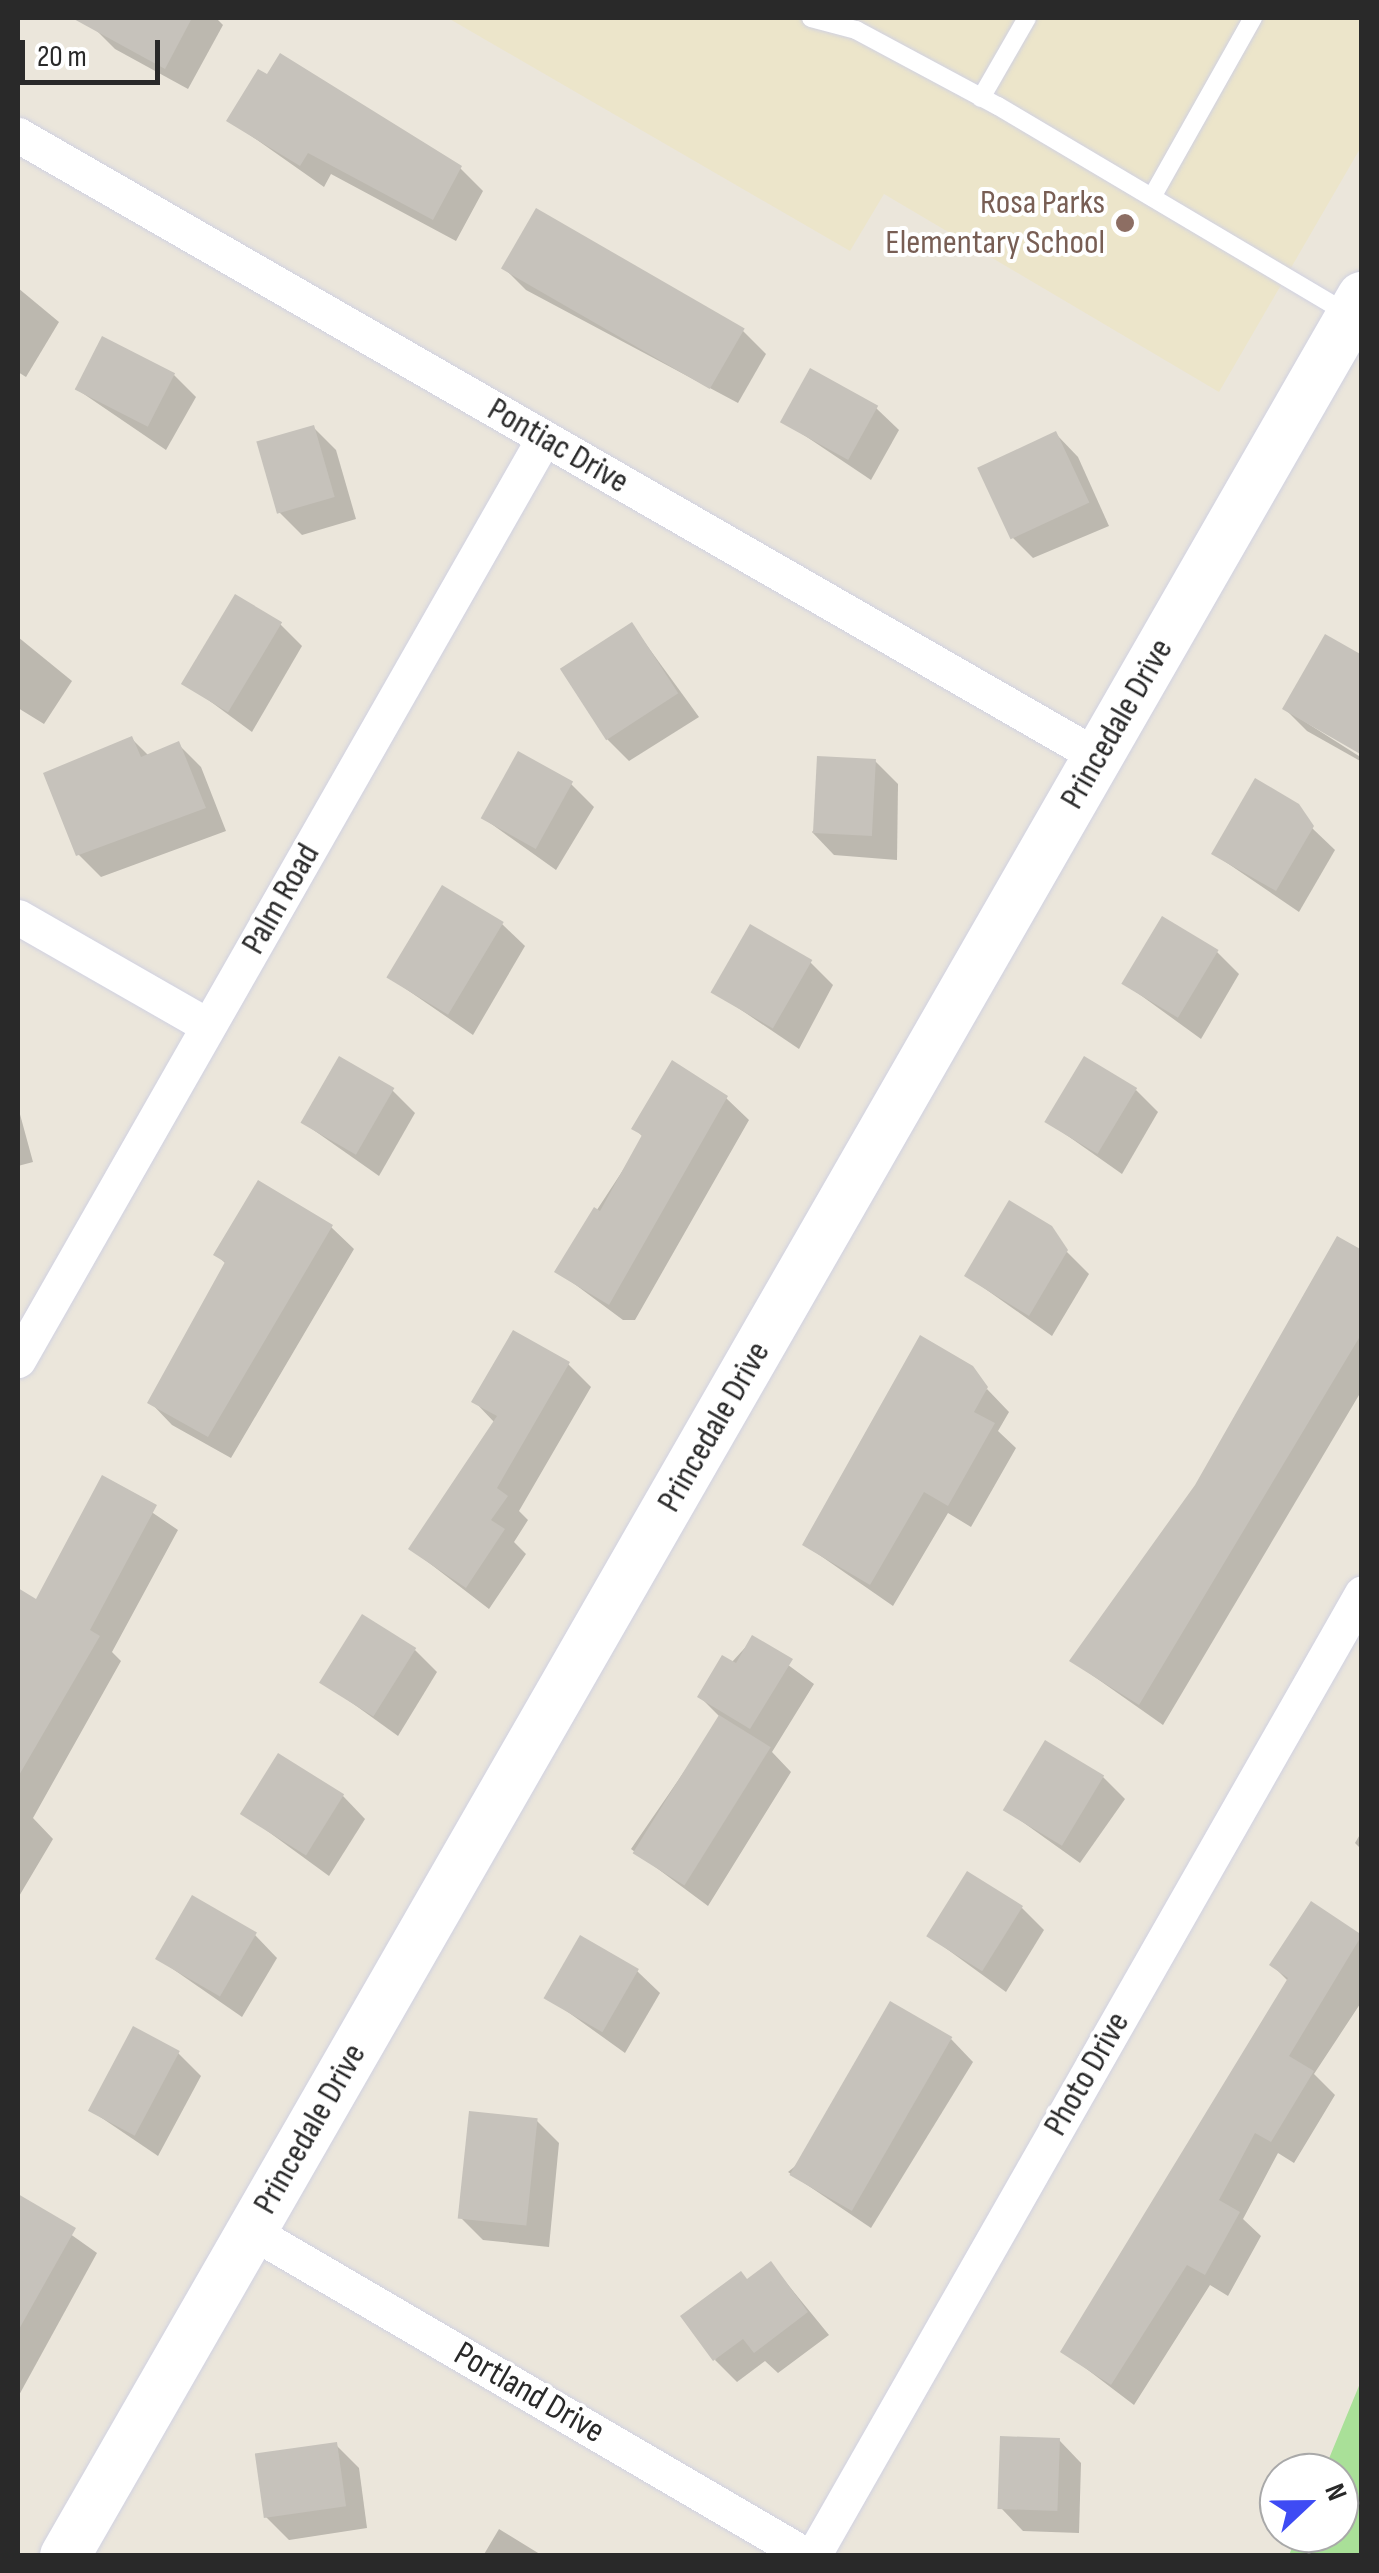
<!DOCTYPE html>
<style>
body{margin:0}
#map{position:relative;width:1379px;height:2573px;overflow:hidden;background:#ebe6db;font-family:"Sofia Sans Condensed",sans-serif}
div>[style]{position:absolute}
.education>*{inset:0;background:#ece5ca}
.green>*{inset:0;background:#a9e098}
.shadow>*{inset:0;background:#0003}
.building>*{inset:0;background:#c6c2bb;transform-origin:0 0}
.roads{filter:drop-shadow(0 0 2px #d0d1e1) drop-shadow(0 0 2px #d0d1e1)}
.lane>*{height:18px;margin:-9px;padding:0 9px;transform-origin:9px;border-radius:9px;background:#fff}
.street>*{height:35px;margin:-17.5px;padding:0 17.5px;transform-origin:17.5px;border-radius:17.5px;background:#fff}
.secondary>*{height:50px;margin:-25px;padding:0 25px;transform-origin:25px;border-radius:25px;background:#fff}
.dots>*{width:28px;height:28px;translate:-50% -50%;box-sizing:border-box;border:5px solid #fff;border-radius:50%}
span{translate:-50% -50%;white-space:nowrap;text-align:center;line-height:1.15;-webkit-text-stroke:8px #fff;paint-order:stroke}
.education-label{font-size:35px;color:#785e54}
.right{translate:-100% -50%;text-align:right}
.street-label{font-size:35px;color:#292929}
.frame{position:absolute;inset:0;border:20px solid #292929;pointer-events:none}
.north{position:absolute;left:1259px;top:2453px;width:100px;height:100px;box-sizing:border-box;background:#fff;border:2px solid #a9a9a9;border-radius:50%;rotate:68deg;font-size:28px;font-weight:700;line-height:40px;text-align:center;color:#292929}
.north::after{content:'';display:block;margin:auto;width:35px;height:45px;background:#3e4bf4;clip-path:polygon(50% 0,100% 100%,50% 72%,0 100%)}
.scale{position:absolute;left:20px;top:40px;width:140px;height:45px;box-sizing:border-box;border:5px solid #292929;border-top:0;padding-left:12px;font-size:30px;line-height:35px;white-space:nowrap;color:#292929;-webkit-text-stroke:8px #fff;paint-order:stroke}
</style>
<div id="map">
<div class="education">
<div style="clip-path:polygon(448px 18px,1361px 18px,1361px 147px,1219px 392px,884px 194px,850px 251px)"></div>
</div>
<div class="green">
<div style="clip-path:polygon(1361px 2381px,1361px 2555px,1289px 2555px,1298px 2533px,1339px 2533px,1339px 2473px,1323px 2473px)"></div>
</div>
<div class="shadow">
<div style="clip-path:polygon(98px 18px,216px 18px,223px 25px,188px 89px,115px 49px,93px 27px)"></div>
<div style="clip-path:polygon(230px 121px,460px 168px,483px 191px,456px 241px,331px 174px,324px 187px)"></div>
<div style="clip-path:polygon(504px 268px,743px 331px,766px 354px,738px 403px,526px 290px)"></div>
<div style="clip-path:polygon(18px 288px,59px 322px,26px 377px,18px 372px)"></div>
<div style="clip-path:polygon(174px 375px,196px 397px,166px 450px,75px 388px)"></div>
<div style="clip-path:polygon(876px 408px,899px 430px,871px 480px,783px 421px)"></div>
<div style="clip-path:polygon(313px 427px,336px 450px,356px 519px,302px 535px,279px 512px)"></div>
<div style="clip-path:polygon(1056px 434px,1078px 457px,1109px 526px,1033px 558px,1011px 536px)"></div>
<div style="clip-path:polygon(280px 624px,302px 646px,252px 732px,188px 685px)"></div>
<div style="clip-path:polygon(632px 625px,699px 717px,629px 761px,607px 739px)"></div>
<div style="clip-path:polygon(18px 637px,72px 681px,44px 724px,18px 708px)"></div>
<div style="clip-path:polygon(1285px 709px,1362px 758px,1362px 762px,1307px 731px)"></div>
<div style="clip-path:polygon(132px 739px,149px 756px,178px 744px,201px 767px,226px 831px,101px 877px,78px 854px)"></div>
<div style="clip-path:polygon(875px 761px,898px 784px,897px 860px,834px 855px,812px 832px)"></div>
<div style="clip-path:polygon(571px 784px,594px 807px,556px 870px,483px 818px)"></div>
<div style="clip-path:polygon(1312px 828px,1335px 850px,1299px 912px,1214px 854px)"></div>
<div style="clip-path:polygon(502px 924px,525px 946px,473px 1035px,390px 978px)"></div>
<div style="clip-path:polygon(1217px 952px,1239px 974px,1201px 1039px,1128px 986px)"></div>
<div style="clip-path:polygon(810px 962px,833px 985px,799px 1049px,713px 991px)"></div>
<div style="clip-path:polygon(392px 1090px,415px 1113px,379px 1176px,305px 1124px)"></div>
<div style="clip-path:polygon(1136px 1090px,1158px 1112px,1122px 1174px,1048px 1122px)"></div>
<div style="clip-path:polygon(726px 1098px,749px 1120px,635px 1320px,623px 1320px,557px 1271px,644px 1138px,634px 1128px)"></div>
<div style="clip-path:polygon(18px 1107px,33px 1162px,18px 1166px)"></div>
<div style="clip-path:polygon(331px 1227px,354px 1249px,231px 1458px,172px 1425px,150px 1402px,227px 1265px,216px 1254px)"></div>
<div style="clip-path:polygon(1067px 1252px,1089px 1274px,1052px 1336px,967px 1276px)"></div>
<div style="clip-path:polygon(1362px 1253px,1362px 1390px,1163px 1725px,1072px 1661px)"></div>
<div style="clip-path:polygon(568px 1364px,591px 1387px,519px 1511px,528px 1520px,514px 1542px,526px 1554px,489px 1609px,411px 1549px,495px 1423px,474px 1401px)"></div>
<div style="clip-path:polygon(987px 1389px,1009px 1412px,998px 1431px,1016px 1448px,971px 1527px,948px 1513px,893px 1606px,805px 1545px)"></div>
<div style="clip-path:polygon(103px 1479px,178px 1530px,112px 1652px,121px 1661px,33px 1818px,53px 1839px,18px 1898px,18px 1611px,26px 1596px,37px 1602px)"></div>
<div style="clip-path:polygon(753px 1639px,814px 1684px,772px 1752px,791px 1772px,708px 1906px,631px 1849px,721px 1718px,700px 1697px)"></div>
<div style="clip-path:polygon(415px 1650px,437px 1672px,398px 1736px,323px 1682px)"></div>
<div style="clip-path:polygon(1103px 1777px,1125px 1799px,1080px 1863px,1006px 1810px)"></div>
<div style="clip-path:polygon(343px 1796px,365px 1819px,329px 1876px,244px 1814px)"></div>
<div style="clip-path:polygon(1362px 1831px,1362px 1850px,1355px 1843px)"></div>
<div style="clip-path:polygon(1311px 1904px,1362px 1938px,1362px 2001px,1314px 2074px,1335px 2095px,1294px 2163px,1278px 2153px,1243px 2219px,1261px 2236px,1228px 2296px,1210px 2285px,1134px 2405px,1063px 2351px,1289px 1982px,1272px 1965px)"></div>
<div style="clip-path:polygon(1022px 1908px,1044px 1930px,1006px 1992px,929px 1936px)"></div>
<div style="clip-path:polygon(255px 1935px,277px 1958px,242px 2017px,157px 1958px)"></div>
<div style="clip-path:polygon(637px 1971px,660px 1993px,625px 2053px,547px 1997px)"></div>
<div style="clip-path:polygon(951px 2039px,973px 2062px,871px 2228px,788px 2172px)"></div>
<div style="clip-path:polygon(178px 2053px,201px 2076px,158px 2156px,90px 2110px)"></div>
<div style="clip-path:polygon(537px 2121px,559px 2143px,549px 2247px,483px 2240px,460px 2217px)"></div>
<div style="clip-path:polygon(18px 2197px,97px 2253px,18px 2397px)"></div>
<div style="clip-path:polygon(771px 2264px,829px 2335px,778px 2373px,765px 2361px,737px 2382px,715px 2360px,748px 2282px)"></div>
<div style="clip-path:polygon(1059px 2440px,1081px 2463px,1079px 2533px,1023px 2531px,1001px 2508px)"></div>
<div style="clip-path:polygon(336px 2445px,359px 2468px,367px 2528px,289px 2540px,266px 2517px)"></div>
<div style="clip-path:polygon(499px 2529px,543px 2556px,483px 2556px)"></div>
</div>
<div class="building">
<div style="clip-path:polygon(72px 18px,192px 18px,165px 69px)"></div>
<div style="clip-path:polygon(280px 53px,462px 166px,433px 220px,308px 153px,300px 166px,226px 121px,258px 69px,267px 74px)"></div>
<div style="left:536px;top:208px;width:241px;height:70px;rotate:30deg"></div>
<div style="left:102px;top:336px;width:82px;height:60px;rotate:27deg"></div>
<div style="left:810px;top:368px;width:78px;height:62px;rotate:29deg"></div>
<div style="left:314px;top:425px;width:75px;height:60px;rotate:74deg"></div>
<div style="left:1056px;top:431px;width:79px;height:87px;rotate:65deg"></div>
<div style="left:235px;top:594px;width:55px;height:105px;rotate:31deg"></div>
<div style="left:632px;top:622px;width:85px;height:86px;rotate:57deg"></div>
<div style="clip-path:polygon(1325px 634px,1362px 655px,1362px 755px,1282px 709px)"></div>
<div style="clip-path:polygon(132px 736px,141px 757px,179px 741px,206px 808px,76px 856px,43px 773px)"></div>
<div style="left:518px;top:751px;width:63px;height:77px;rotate:29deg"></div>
<div style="left:817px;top:756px;width:59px;height:77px;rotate:3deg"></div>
<div style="clip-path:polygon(1255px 778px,1299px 804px,1314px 826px,1276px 891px,1211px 854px)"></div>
<div style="left:442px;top:885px;width:72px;height:108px;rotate:31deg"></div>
<div style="left:1162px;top:916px;width:66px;height:79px;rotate:31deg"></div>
<div style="left:750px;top:924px;width:72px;height:79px;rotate:30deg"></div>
<div style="left:339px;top:1056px;width:64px;height:77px;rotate:30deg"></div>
<div style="left:1084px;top:1056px;width:62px;height:77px;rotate:31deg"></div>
<div style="clip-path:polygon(672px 1060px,728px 1096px,609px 1305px,554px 1272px,594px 1207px,600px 1211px,642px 1135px,631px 1129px)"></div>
<div style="clip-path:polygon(258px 1180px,333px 1225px,208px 1437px,147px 1403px,225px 1262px,213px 1255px)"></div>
<div style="clip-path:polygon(1009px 1200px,1052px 1226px,1068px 1250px,1029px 1316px,964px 1276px)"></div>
<div style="clip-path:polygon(1337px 1236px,1362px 1250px,1362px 1333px,1139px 1705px,1069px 1661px,1195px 1485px)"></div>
<div style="clip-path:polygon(513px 1330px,570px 1362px,497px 1488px,508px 1496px,491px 1520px,505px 1529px,466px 1588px,408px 1549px,497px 1416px,471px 1402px)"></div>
<div style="clip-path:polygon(920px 1335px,973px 1366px,988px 1387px,974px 1412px,995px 1423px,948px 1506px,924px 1492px,870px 1585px,802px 1545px)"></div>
<div style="clip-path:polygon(102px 1475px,157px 1505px,90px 1630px,100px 1636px,18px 1777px,18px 1588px,36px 1599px)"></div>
<div style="left:362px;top:1614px;width:64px;height:81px;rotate:32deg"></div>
<div style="clip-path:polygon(752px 1635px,793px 1659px,750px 1729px,697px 1697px,722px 1655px,736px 1663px)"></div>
<div style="left:719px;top:1715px;width:61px;height:163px;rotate:32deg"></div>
<div style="left:1045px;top:1740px;width:69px;height:82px;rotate:31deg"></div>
<div style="left:278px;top:1753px;width:78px;height:72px;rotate:32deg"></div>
<div style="left:967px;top:1871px;width:66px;height:77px;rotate:32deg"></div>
<div style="left:192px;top:1895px;width:75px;height:74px;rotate:30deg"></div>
<div style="clip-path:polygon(1311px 1901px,1362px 1935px,1289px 2056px,1314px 2071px,1271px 2142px,1255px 2133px,1219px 2200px,1240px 2212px,1205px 2275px,1187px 2265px,1111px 2385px,1060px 2352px,1288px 1978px,1269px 1965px)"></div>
<div style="left:580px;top:1935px;width:68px;height:73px;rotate:30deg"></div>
<div style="left:890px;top:2001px;width:72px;height:201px;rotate:30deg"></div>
<div style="left:133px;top:2026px;width:53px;height:96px;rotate:28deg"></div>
<div style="left:469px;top:2111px;width:69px;height:108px;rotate:6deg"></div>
<div style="clip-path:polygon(18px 2194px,76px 2228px,18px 2331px)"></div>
<div style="clip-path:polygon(771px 2261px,808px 2312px,754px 2353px,743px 2339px,713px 2361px,680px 2316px,741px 2271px,747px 2279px)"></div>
<div style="left:1000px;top:2436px;width:60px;height:73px;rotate:2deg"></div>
<div style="left:337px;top:2442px;width:65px;height:83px;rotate:82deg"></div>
</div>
<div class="roads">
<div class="lane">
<div style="left:811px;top:18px;width:47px;rotate:14.9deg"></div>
<div style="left:856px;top:30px;width:161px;rotate:28.2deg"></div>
<div style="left:998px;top:106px;width:406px;rotate:30.7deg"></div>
<div style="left:981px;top:98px;width:92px;rotate:-60.1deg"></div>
<div style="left:1152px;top:197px;width:206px;rotate:-60.6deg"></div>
</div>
<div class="street">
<div style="left:18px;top:135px;width:1247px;rotate:29.92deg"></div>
<div style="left:18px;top:917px;width:219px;rotate:29.8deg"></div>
<div style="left:18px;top:1360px;width:1061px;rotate:-60.3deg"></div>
<div style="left:251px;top:2231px;width:644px;rotate:30.31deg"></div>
<div style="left:813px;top:2556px;width:1108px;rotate:-60.31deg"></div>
</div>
<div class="secondary">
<div style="left:65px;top:2556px;width:2605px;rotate:-60.14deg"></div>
</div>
</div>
<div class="dots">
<div style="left:1125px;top:223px;background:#8d6e63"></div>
</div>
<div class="education-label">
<span class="right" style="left:1105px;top:223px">Rosa Parks<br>Elementary School</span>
</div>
<div class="street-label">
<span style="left:558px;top:446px;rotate:30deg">Pontiac Drive</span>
<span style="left:1117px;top:724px;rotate:-60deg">Princedale Drive</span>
<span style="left:281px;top:899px;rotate:-60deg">Palm Road</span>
<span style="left:714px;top:1427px;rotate:-60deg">Princedale Drive</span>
<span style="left:1087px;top:2074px;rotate:-60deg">Photo Drive</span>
<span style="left:310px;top:2129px;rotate:-60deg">Princedale Drive</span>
<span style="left:529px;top:2393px;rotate:30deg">Portland Drive</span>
</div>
<div class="frame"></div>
<div class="north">N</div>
<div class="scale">20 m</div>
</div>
